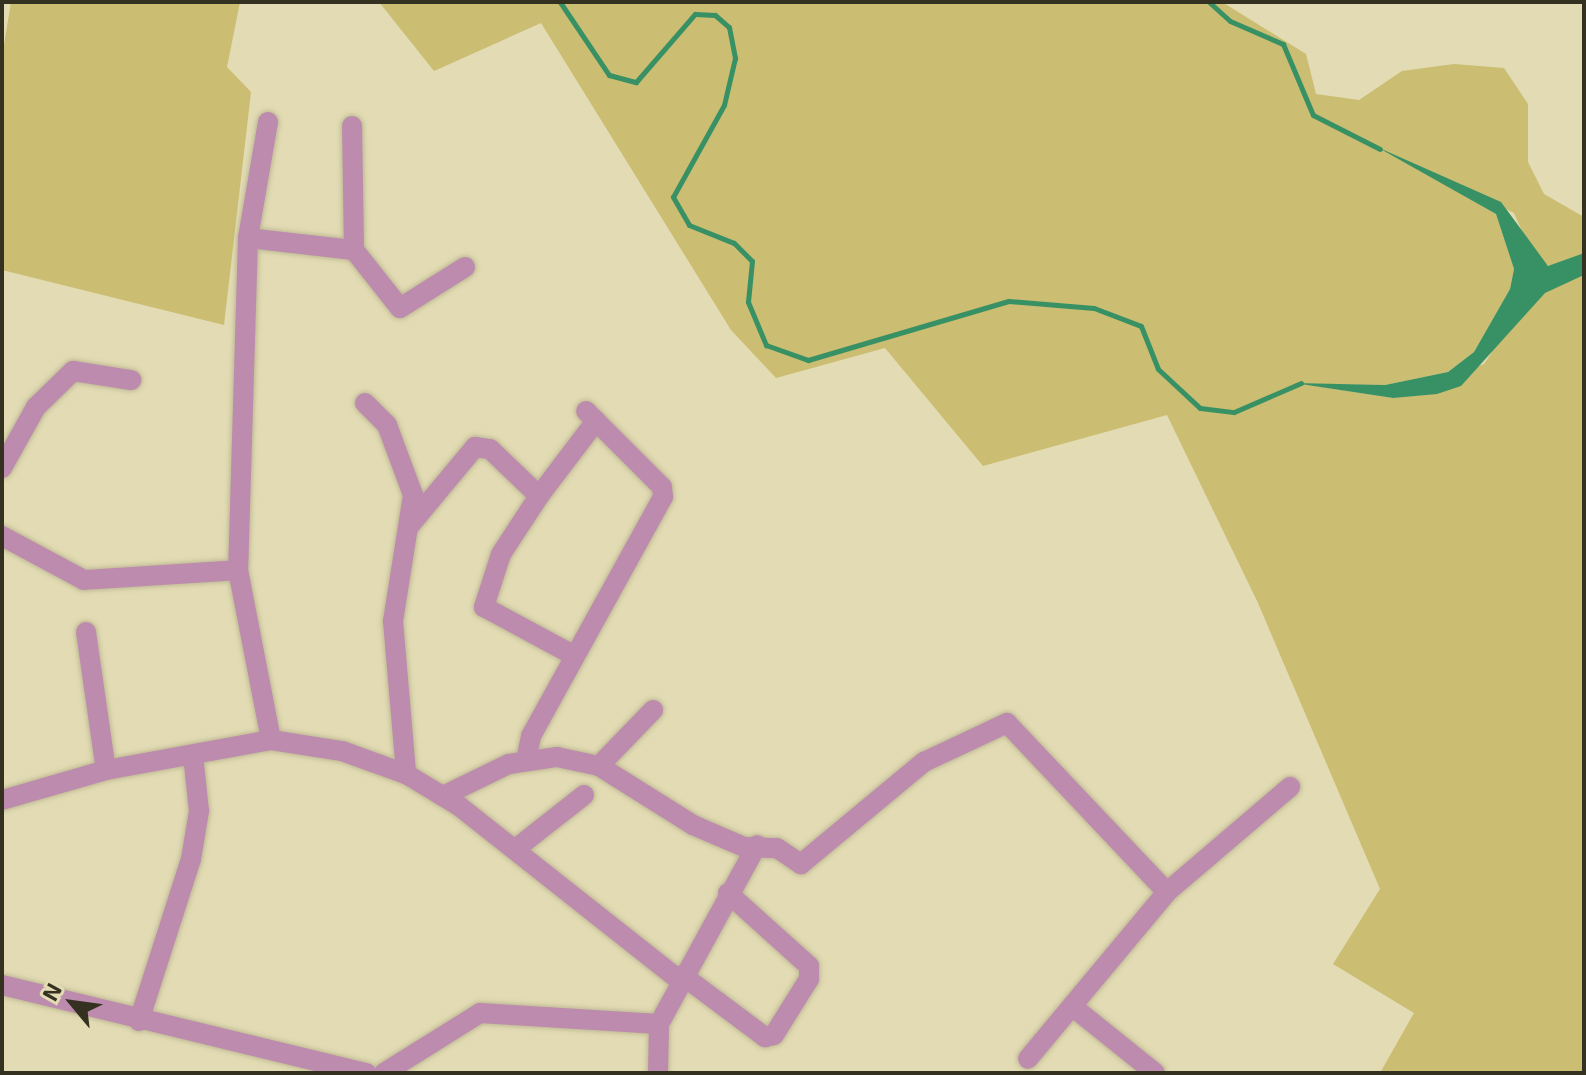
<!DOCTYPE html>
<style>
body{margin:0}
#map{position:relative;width:1586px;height:1075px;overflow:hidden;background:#e2dbb3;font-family:"Exo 2",sans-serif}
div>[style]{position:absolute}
.green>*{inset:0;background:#cbbd71}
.water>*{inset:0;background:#389165}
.stream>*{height:5px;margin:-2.5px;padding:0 2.5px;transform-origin:2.5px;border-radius:2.5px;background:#389165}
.roads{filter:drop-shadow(0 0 2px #bfb996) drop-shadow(0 0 2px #bfb996)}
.street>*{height:20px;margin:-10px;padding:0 10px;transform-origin:10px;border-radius:10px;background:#bd8bad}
span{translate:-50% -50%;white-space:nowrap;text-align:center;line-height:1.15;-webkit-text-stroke:7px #e2dbb3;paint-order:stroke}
.frame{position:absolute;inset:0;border:4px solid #343121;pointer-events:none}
.north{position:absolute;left:32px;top:963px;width:80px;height:80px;-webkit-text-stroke:6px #e2dbb3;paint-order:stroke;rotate:299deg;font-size:22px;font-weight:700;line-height:32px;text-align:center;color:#343121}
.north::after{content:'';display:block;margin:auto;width:28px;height:36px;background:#343121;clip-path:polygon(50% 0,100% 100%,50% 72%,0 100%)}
</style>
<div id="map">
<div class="green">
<div style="clip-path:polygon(11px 2px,240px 2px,227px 67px,251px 92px,224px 325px,2px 270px,2px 57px)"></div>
<div style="clip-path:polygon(379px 2px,1222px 2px,1306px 54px,1316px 94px,1359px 100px,1402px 71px,1454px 64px,1504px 68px,1528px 104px,1528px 162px,1544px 194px,1584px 217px,1584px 253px,1549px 266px,1531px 252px,1514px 213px,1388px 152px,1496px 214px,1514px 269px,1510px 289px,1474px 352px,1448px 372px,1385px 385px,1303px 384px,1393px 398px,1484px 364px,1513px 320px,1545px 292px,1584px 275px,1584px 1073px,1380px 1073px,1414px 1013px,1333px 964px,1380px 889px,1258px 603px,1167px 415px,983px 466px,885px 348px,776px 378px,731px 330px,541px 23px,434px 71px)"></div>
</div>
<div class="water">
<div style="clip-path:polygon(1377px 147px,1501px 202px,1548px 266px,1584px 253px,1584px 275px,1545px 293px,1461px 386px,1437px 394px,1393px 398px,1294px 383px,1385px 385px,1448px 372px,1474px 352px,1510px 289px,1514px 269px,1496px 214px)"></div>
</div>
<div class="stream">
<div style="left:560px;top:2px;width:88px;rotate:56.1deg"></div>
<div style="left:609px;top:75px;width:28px;rotate:15deg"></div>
<div style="left:636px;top:82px;width:90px;rotate:-49.1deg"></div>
<div style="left:695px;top:14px;width:20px;rotate:3deg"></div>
<div style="left:715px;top:15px;width:18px;rotate:41deg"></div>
<div style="left:729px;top:27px;width:32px;rotate:79deg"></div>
<div style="left:735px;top:58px;width:48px;rotate:103.2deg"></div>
<div style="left:724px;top:105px;width:105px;rotate:119deg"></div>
<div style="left:673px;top:197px;width:32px;rotate:60deg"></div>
<div style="left:689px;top:225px;width:48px;rotate:21.8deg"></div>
<div style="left:734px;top:243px;width:25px;rotate:45deg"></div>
<div style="left:752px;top:261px;width:41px;rotate:95.6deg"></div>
<div style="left:748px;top:302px;width:47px;rotate:67.3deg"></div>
<div style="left:766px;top:345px;width:45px;rotate:19.7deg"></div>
<div style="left:808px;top:360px;width:209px;rotate:-16.4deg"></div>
<div style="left:1009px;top:301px;width:85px;rotate:4.7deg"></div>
<div style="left:1094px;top:308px;width:50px;rotate:21deg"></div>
<div style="left:1141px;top:326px;width:46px;rotate:68.4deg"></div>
<div style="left:1158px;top:369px;width:57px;rotate:42.9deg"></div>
<div style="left:1200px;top:408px;width:34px;rotate:7deg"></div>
<div style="left:1234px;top:412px;width:73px;rotate:-23.4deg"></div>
<div style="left:1209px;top:2px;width:28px;rotate:42deg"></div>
<div style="left:1230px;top:21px;width:58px;rotate:23.5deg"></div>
<div style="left:1283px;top:44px;width:77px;rotate:67.1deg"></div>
<div style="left:1313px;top:115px;width:75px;rotate:26.9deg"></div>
</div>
<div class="roads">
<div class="street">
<div style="left:268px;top:122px;width:118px;rotate:99.8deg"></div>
<div style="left:248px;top:238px;width:332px;rotate:91.7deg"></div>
<div style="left:238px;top:570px;width:173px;rotate:79deg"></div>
<div style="left:248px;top:238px;width:107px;rotate:6.5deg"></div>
<div style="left:354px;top:250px;width:124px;rotate:-90.9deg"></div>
<div style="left:354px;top:250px;width:74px;rotate:51.6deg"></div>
<div style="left:400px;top:308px;width:77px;rotate:-32.2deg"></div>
<div style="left:365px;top:403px;width:31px;rotate:45deg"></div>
<div style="left:387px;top:425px;width:75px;rotate:69.6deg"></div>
<div style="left:413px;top:495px;width:128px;rotate:99deg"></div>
<div style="left:393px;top:621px;width:154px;rotate:85.1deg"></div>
<div style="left:2px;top:468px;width:70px;rotate:-60.9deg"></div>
<div style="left:36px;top:407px;width:52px;rotate:-44.2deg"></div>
<div style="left:73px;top:371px;width:59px;rotate:8.8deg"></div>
<div style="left:539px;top:496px;width:94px;rotate:-52.8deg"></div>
<div style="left:596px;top:421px;width:14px;rotate:-135deg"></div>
<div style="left:410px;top:525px;width:102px;rotate:-50.2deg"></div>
<div style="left:475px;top:447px;width:15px;rotate:8deg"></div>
<div style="left:490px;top:449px;width:68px;rotate:43.8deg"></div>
<div style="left:539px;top:496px;width:69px;rotate:123.2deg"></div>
<div style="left:501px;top:554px;width:56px;rotate:107.8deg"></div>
<div style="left:484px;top:607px;width:103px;rotate:28.3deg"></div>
<div style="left:2px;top:536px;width:93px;rotate:28.2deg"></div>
<div style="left:84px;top:580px;width:154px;rotate:-3.7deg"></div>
<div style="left:86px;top:632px;width:139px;rotate:81.8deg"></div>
<div style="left:526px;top:760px;width:25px;rotate:-78deg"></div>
<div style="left:531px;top:736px;width:273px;rotate:-61.1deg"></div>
<div style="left:663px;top:497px;width:10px;rotate:-96deg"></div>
<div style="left:662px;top:487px;width:93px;rotate:-135deg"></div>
<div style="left:599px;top:766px;width:78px;rotate:-46deg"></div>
<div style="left:443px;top:796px;width:73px;rotate:-25.9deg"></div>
<div style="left:509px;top:764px;width:49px;rotate:-8.3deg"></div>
<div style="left:557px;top:757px;width:43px;rotate:12.1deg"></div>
<div style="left:599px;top:766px;width:111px;rotate:32.1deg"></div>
<div style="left:693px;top:825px;width:56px;rotate:23.3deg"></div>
<div style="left:744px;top:847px;width:33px;rotate:2deg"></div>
<div style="left:777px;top:848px;width:29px;rotate:34deg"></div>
<div style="left:801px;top:864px;width:160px;rotate:-39.7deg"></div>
<div style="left:924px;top:762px;width:92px;rotate:-25.2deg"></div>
<div style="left:1007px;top:723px;width:233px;rotate:46.6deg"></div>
<div style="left:1167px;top:892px;width:217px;rotate:129.8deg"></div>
<div style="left:2px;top:800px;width:108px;rotate:-16.1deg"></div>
<div style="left:106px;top:770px;width:168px;rotate:-10.3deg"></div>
<div style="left:271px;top:740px;width:72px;rotate:8.8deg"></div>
<div style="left:342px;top:751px;width:68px;rotate:19.8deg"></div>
<div style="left:406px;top:774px;width:62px;rotate:31.1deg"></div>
<div style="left:459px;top:806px;width:280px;rotate:38.3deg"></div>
<div style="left:518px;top:847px;width:84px;rotate:-38.2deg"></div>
<div style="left:1167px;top:892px;width:162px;rotate:-40.5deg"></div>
<div style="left:682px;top:975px;width:104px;rotate:36.8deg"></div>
<div style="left:765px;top:1037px;width:9px;rotate:-13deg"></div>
<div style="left:774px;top:1035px;width:66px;rotate:-58deg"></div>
<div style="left:809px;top:979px;width:13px;rotate:-90deg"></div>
<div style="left:809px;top:966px;width:109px;rotate:-138deg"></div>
<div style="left:2px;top:985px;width:375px;rotate:13.6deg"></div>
<div style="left:1073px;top:1007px;width:105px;rotate:38.8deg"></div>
<div style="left:139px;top:1021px;width:170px;rotate:-72.2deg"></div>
<div style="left:191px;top:859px;width:49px;rotate:-80.5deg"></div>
<div style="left:199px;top:811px;width:56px;rotate:-96.1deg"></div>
<div style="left:384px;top:1073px;width:113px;rotate:-32deg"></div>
<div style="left:480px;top:1013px;width:179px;rotate:3.5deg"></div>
<div style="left:658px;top:1073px;width:49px;rotate:-88.8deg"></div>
<div style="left:659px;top:1024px;width:204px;rotate:-61.3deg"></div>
</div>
</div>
<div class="frame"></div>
<div class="north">N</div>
</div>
